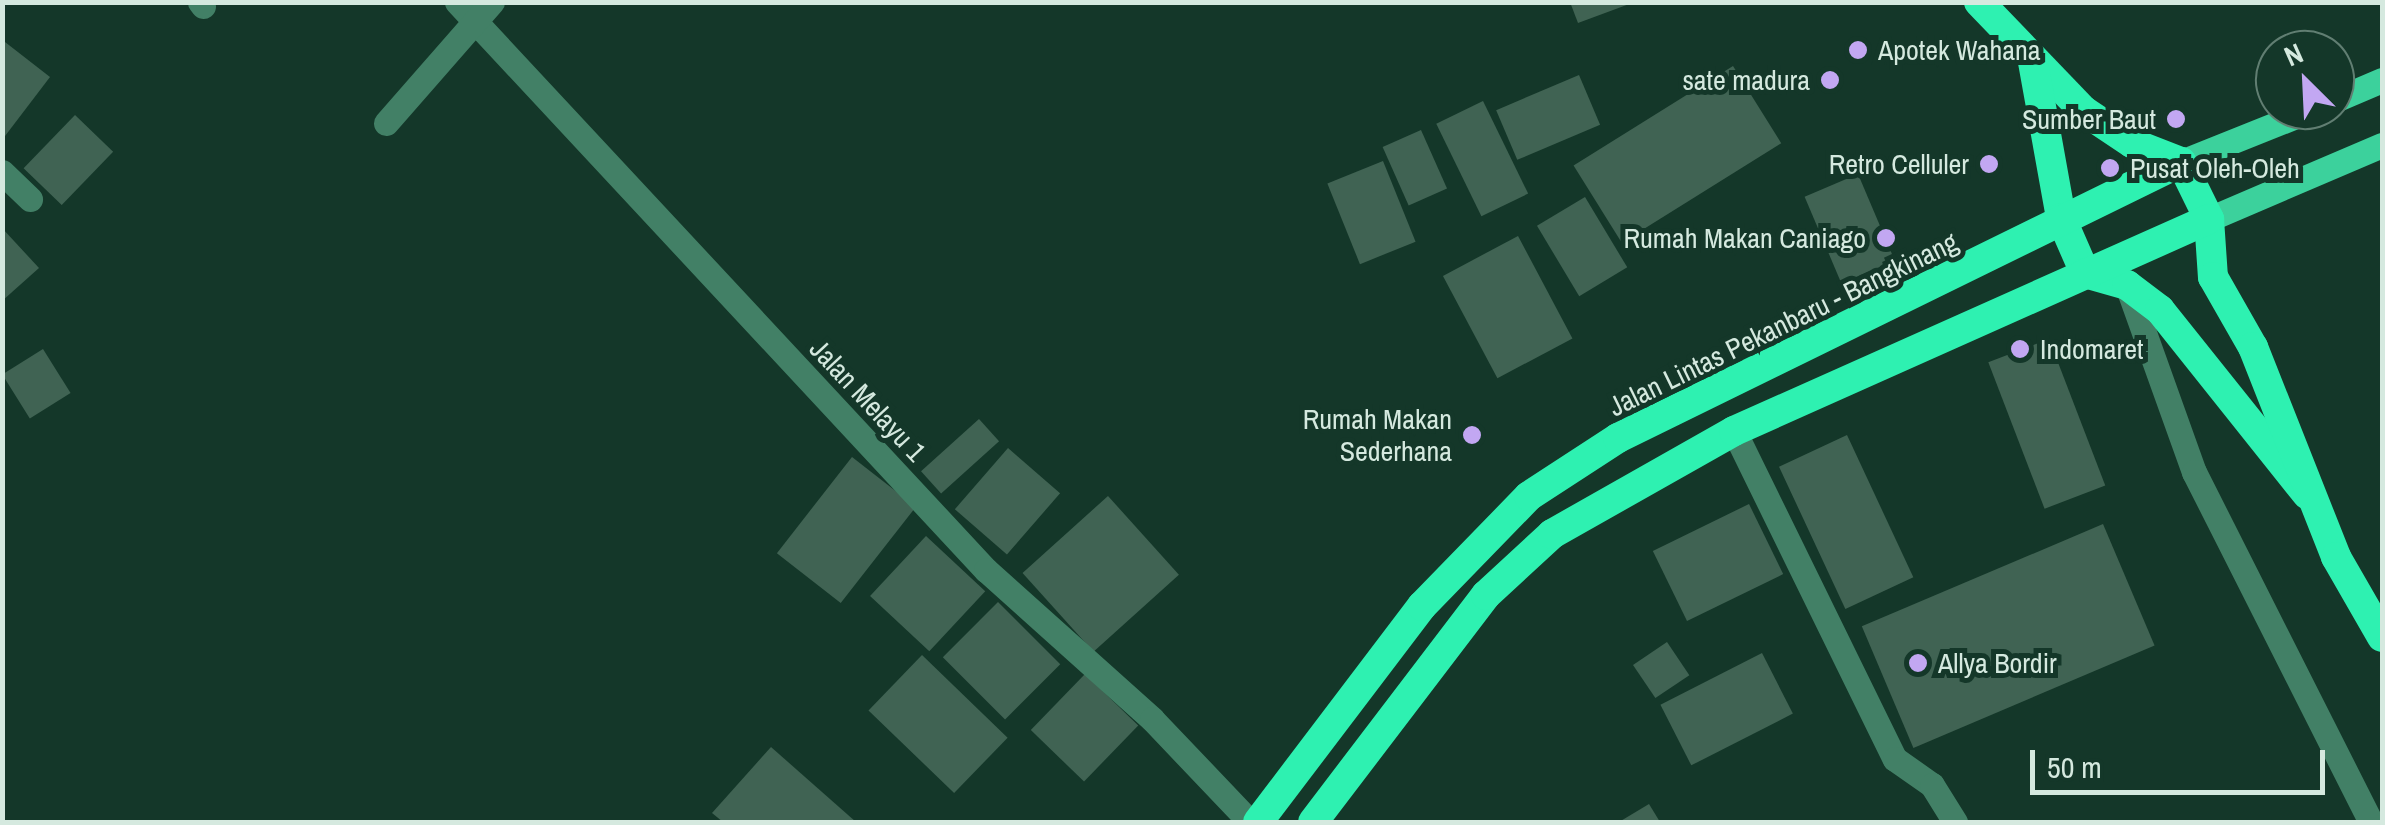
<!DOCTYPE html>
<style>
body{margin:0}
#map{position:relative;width:2385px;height:825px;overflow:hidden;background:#143729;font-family:"Archivo Narrow",sans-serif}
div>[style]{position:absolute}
.building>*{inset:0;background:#406353;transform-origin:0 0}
.minor>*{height:25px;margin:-12.5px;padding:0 12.5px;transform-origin:12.5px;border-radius:12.5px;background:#428066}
.major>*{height:25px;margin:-12.5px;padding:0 12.5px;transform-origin:12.5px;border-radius:12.5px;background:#3cd19c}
.highway>*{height:30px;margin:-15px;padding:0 15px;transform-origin:15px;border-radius:15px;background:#2ef1b1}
.dots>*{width:28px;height:28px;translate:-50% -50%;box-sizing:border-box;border:5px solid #143729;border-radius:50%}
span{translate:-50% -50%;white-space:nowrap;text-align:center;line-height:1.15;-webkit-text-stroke:10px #143729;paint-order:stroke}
.poi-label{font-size:28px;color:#d5e9df}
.left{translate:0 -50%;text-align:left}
.right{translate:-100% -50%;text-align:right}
.street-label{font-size:28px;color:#d5e9df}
.frame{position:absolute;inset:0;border:5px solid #d5e9df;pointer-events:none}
.north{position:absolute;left:2255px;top:30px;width:100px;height:100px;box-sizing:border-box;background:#143729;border:2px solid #617e72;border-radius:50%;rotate:336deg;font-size:28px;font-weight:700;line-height:40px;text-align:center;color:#d5e9df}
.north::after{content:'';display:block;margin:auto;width:35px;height:45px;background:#c2a7f2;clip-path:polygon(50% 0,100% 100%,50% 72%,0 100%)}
.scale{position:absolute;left:2030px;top:750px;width:295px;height:45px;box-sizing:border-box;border:5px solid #d5e9df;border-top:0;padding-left:12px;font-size:30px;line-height:35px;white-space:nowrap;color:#d5e9df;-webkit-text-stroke:8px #143729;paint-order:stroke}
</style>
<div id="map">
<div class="building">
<div style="clip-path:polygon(1570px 2px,1632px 2px,1632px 3px,1578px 23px)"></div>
<div style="clip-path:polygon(5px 42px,50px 77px,2px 140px,2px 45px)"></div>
<div style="left:1733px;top:66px;width:91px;height:188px;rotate:58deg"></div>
<div style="left:1579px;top:75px;width:54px;height:90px;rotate:67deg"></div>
<div style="left:1483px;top:101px;width:103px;height:52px;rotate:64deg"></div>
<div style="left:75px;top:115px;width:53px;height:74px;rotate:44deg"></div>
<div style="left:1421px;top:130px;width:64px;height:42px;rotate:66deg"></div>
<div style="left:1383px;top:161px;width:87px;height:60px;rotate:68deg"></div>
<div style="left:1858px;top:174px;width:94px;height:58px;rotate:67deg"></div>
<div style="left:1585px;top:197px;width:82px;height:56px;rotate:59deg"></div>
<div style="clip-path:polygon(2px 228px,39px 268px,2px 301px)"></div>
<div style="left:1518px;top:236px;width:116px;height:85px;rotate:62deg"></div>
<div style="left:2049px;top:339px;width:157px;height:65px;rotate:69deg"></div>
<div style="left:43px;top:349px;width:52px;height:48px;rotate:58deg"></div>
<div style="left:979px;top:419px;width:30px;height:78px;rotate:48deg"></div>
<div style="left:1847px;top:435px;width:157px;height:75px;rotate:65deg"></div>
<div style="left:1008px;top:448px;width:69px;height:81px;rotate:41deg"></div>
<div style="left:852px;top:457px;width:81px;height:122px;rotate:38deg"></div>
<div style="left:1108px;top:496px;width:106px;height:115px;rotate:48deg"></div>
<div style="left:1749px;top:504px;width:78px;height:107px;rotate:64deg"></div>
<div style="left:2103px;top:524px;width:132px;height:262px;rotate:67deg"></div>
<div style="left:926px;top:536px;width:81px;height:82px;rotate:43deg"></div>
<div style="left:998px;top:602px;width:88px;height:78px;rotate:45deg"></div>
<div style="left:1667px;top:642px;width:40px;height:41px;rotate:56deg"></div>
<div style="left:1762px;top:653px;width:68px;height:114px;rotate:63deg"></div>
<div style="left:922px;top:655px;width:119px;height:77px;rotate:44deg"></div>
<div style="left:1085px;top:674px;width:74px;height:78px;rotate:44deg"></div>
<div style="clip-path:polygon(771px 747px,856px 822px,723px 822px,712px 813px)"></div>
<div style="clip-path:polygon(1649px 804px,1660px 822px,1619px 822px)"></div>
</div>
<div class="minor">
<div style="left:200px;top:2px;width:5px;rotate:53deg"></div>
<div style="left:457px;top:2px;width:776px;rotate:47.04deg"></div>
<div style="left:986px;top:570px;width:223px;rotate:41.9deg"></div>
<div style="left:1152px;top:719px;width:142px;rotate:46.4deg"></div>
<div style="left:386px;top:123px;width:161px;rotate:-48.8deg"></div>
<div style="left:2px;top:172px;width:39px;rotate:44deg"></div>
<div style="left:2127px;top:285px;width:199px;rotate:70.3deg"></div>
<div style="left:2194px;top:472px;width:392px;rotate:63.2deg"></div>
<div style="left:1734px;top:431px;width:365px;rotate:63.9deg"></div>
<div style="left:1895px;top:759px;width:45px;rotate:35.1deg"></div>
<div style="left:1932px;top:785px;width:44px;rotate:58.1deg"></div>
</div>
<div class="major">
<div style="left:2335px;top:100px;width:51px;rotate:-23.1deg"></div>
<div style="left:2181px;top:162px;width:140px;rotate:-21.8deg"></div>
<div style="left:2209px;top:219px;width:188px;rotate:-23.2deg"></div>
</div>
<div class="highway">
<div style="left:1979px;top:2px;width:151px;rotate:46.1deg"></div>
<div style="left:2084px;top:111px;width:58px;rotate:33.7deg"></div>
<div style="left:2132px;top:143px;width:53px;rotate:21.2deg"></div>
<div style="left:2033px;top:62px;width:158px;rotate:79.8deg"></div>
<div style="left:2061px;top:218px;width:60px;rotate:66.4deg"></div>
<div style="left:2085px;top:273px;width:44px;rotate:15.9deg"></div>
<div style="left:2127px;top:285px;width:41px;rotate:37.1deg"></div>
<div style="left:2160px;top:310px;width:236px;rotate:51.4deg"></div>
<div style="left:2181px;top:162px;width:64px;rotate:63.8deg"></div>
<div style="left:2209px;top:219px;width:58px;rotate:86.1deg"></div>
<div style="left:2213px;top:277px;width:81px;rotate:60.3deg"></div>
<div style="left:2253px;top:347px;width:226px;rotate:68.4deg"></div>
<div style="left:2336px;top:557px;width:92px;rotate:60.1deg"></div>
<div style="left:1258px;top:822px;width:271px;rotate:-52.8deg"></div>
<div style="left:1422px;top:606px;width:153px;rotate:-45.8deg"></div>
<div style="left:1529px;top:496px;width:106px;rotate:-33.1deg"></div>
<div style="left:1618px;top:438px;width:627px;rotate:-26.12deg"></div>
<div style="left:1313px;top:822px;width:285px;rotate:-52.7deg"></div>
<div style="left:1486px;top:595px;width:90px;rotate:-42.7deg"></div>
<div style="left:1552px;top:534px;width:209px;rotate:-29.5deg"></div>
<div style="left:1734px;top:431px;width:520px;rotate:-24.05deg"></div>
</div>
<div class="dots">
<div style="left:1858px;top:50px;background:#c2a7f2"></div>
<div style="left:1830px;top:80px;background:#c2a7f2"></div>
<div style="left:2176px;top:119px;background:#c2a7f2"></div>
<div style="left:1989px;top:164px;background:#c2a7f2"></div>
<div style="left:2110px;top:168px;background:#c2a7f2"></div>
<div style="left:1886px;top:238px;background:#c2a7f2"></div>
<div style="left:2020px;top:349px;background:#c2a7f2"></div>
<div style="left:1472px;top:435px;background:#c2a7f2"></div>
<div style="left:1918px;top:663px;background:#c2a7f2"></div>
</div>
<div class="poi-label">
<span class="left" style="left:1878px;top:50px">Apotek Wahana</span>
<span class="right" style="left:1810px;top:80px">sate madura</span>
<span class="right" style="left:2156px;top:119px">Sumber Baut</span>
<span class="right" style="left:1969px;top:164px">Retro Celluler</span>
<span class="left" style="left:2130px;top:168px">Pusat Oleh-Oleh</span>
<span class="right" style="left:1866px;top:238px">Rumah Makan Caniago</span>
<span class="left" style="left:2040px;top:349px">Indomaret</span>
<span class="right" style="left:1452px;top:435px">Rumah Makan<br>Sederhana</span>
<span class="left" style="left:1938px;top:663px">Allya Bordir</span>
</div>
<div class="street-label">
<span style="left:1783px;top:324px;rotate:-26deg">Jalan Lintas Pekanbaru - Bangkinang</span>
<span style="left:868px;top:400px;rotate:47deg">Jalan Melayu 1</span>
</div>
<div class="frame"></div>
<div class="north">N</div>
<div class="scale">50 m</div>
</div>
